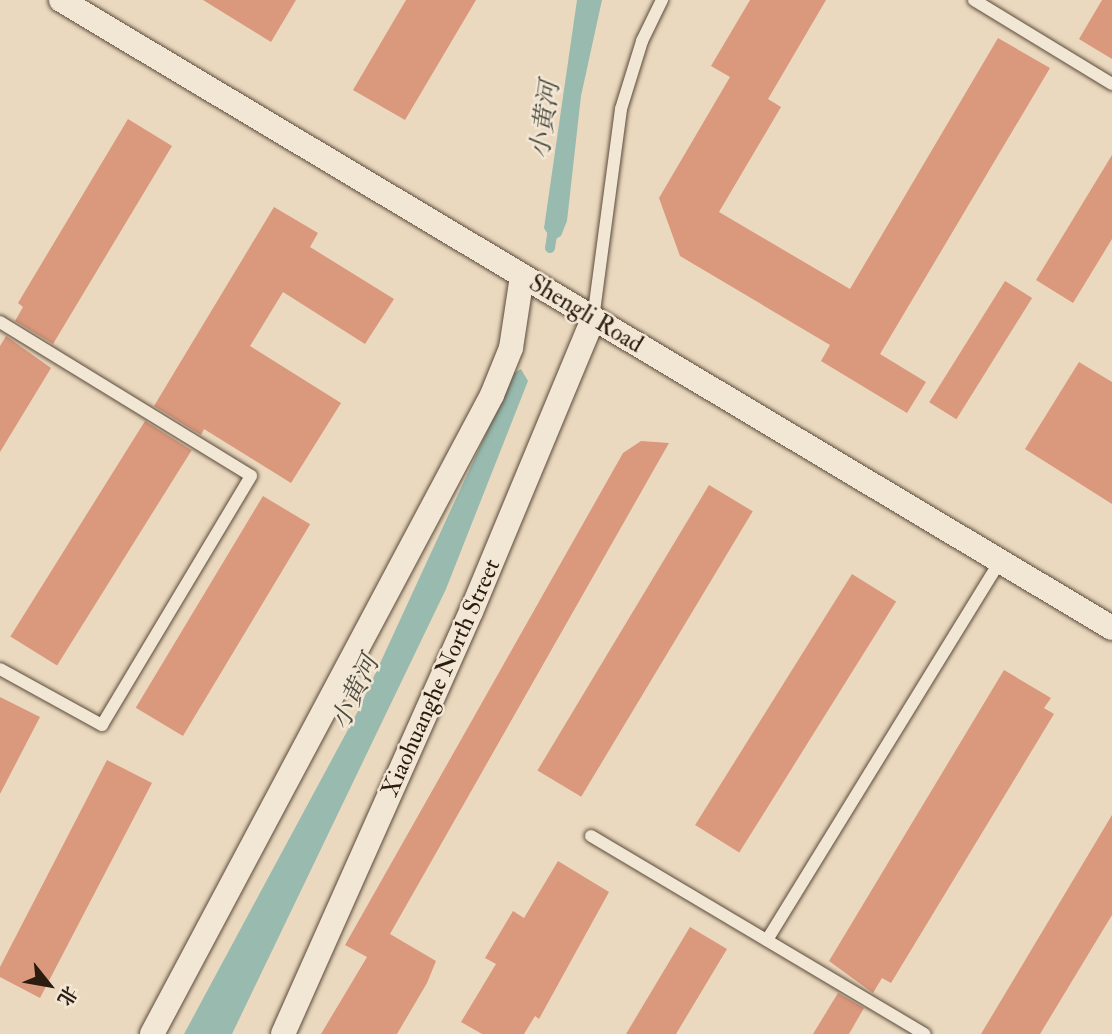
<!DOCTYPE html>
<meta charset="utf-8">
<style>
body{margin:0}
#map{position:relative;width:1112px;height:1034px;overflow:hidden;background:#ebd9bf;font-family:"IM FELL Double Pica","Noto Serif SC",serif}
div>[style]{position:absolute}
.water>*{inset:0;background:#98baaf}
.stream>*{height:10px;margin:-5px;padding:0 5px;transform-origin:5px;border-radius:5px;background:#98baaf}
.building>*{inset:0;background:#da987c;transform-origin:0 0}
.roads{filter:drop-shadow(0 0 2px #5b4b3b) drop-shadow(0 0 2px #5b4b3b)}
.service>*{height:12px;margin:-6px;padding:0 6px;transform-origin:6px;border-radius:6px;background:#f2e6d5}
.minor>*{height:24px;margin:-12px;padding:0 12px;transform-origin:12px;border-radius:12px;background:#f2e6d5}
span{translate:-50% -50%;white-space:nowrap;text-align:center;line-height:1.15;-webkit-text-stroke:5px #f2e6d5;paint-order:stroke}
.street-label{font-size:24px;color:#2b1c0f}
.water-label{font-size:26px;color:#4c4b3f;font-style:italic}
.north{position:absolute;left:14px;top:950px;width:70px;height:70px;-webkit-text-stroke:5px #f2e6d5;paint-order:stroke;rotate:121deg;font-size:19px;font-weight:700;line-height:28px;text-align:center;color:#2b1c0f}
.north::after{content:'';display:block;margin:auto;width:24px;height:32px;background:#2b1c0f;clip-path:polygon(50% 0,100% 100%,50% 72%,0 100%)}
</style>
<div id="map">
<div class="water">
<div style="clip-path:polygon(577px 0,602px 0,581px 96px,567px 221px,561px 236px,552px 241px,544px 228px)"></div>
<div style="clip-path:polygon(521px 369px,528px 381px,446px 589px,232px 1034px,184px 1034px,358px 711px,514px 373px)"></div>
</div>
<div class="stream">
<div style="left:550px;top:248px;width:20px;rotate:-81deg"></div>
</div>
<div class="building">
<div style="clip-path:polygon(203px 0,296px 0,271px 42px)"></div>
<div style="clip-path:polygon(406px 0,476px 0,405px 120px,353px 90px)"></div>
<div style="clip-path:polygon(750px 0,826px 0,768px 99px,781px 107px,719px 212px,850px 289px,998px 38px,1050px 68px,880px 354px,926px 382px,907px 413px,821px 361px,830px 345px,680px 256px,659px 198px,730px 77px,711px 66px)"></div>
<div style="clip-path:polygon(1102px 0,1112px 0,1112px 59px,1079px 39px)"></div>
<div style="clip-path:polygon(128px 119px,172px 146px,53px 344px,15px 321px,23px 307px,18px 303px)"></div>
<div style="clip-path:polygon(1112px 155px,1112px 239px,1073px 303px,1036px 280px)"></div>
<div style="clip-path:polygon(274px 207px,318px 233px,310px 247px,394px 299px,365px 344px,283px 292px,250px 346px,341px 403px,291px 483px,204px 429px,201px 435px,154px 406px)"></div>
<div style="left:1005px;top:281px;width:32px;height:143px;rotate:32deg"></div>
<div style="clip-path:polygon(6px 336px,51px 368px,0 452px,0 346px)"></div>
<div style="clip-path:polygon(1079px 362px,1112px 382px,1112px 504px,1025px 449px)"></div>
<div style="left:145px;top:421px;width:55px;height:254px;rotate:32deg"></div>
<div style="clip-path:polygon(641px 441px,669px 443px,390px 934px,436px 961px,427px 983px,397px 1034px,321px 1034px,367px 957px,345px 945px,623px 453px)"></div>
<div style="left:709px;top:485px;width:51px;height:333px;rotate:31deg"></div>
<div style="left:263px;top:496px;width:55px;height:247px;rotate:31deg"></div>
<div style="left:852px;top:574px;width:52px;height:296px;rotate:32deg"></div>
<div style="clip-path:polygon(1004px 670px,1051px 698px,1044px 708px,1054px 714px,891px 983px,882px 978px,873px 993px,829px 961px)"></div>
<div style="clip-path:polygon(0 697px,40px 717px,0 794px)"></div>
<div style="clip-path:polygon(107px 760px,152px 783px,40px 998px,0 977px,0 967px)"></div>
<div style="clip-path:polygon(1112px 815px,1112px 915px,1040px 1034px,981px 1034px)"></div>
<div style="clip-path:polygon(558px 861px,609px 892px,539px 1019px,535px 1016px,524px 1034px,482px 1034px,461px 1022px,496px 964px,485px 958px,513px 911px,524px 918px)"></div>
<div style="clip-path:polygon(690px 927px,727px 949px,676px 1034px,626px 1034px)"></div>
<div style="clip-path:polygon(838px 993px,864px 1008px,849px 1034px,813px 1034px)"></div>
</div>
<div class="roads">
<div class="service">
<div style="left:974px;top:0;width:162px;rotate:31.3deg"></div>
<div style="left:593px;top:319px;width:212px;rotate:-82.4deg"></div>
<div style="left:621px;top:109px;width:71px;rotate:-72.8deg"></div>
<div style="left:642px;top:41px;width:46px;rotate:-64deg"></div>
<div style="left:0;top:322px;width:294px;rotate:31.5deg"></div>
<div style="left:251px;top:476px;width:290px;rotate:120.9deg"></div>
<div style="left:102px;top:725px;width:116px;rotate:-151.2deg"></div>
<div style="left:591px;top:836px;width:388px;rotate:30.7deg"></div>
<div style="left:767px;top:940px;width:444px;rotate:-58.4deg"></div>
</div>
<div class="minor">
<div style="left:61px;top:0;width:1224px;rotate:30.86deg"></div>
<div style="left:152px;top:1034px;width:724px;rotate:-61.98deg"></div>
<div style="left:492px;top:395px;width:51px;rotate:-68deg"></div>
<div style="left:511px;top:348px;width:73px;rotate:-81.3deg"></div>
<div style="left:283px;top:1034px;width:462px;rotate:-66deg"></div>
<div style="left:471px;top:612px;width:317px;rotate:-67.4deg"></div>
</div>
</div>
<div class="street-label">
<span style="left:586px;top:314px;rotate:31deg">Shengli Road</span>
<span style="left:441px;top:678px;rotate:-66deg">Xiaohuanghe North Street</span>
</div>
<div class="water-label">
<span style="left:546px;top:120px;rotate:-82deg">小黄河</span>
<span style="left:356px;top:693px;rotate:-65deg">小黄河</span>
</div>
<div class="north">北</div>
</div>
